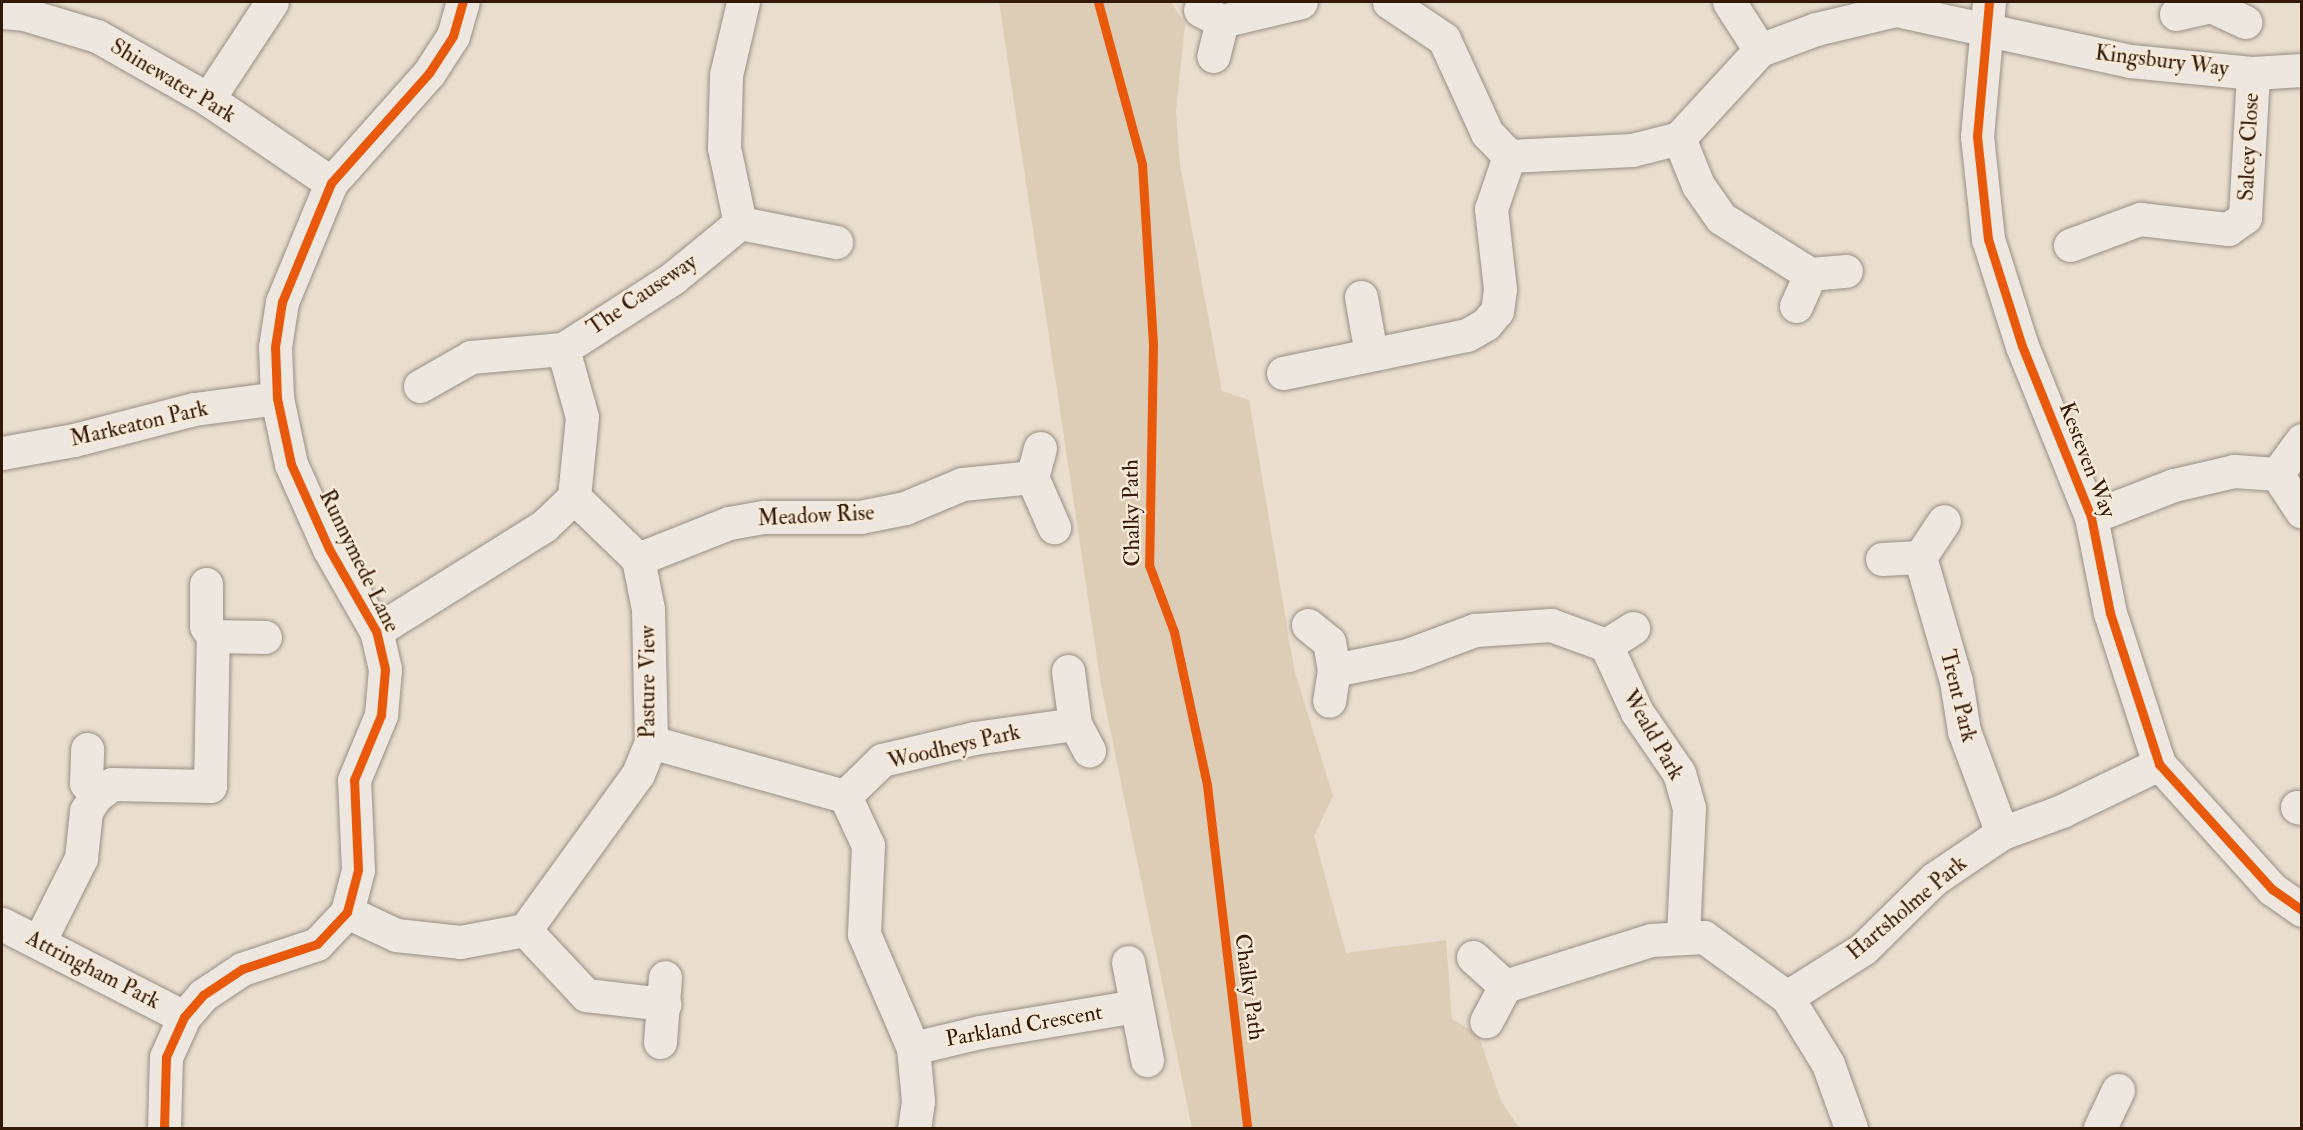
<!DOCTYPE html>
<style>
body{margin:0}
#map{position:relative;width:2303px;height:1130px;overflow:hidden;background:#e9dece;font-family:"IM FELL Double Pica",serif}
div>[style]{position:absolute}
.green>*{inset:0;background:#ddccb6}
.roads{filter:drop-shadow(0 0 2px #988e83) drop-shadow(0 0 2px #988e83)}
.minor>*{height:33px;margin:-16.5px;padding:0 16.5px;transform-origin:16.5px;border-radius:16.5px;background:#ede7df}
.cycleway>*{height:9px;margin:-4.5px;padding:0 4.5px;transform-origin:4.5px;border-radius:4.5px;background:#e8590c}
span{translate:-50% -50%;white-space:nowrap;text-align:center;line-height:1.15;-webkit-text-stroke:5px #f8ead8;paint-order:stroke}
.street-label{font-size:22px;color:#331a08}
.frame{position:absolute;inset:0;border:3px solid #331a08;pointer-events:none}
</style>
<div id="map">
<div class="green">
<div style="clip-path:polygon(999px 2px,1171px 2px,1185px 24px,1176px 111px,1180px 165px,1222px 391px,1249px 400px,1294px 669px,1333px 796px,1314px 836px,1346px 953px,1446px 940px,1452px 1019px,1478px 1034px,1501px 1101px,1519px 1128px,1192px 1128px,1101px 685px)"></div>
</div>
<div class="roads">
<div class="minor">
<div style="left:1389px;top:2px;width:66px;rotate:33.9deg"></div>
<div style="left:1444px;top:39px;width:103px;rotate:65.4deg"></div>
<div style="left:1487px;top:133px;width:32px;rotate:46deg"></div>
<div style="left:1729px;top:2px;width:57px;rotate:57.1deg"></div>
<div style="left:1989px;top:2px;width:135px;rotate:95.1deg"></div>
<div style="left:1977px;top:136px;width:104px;rotate:83.9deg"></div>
<div style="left:1988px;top:239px;width:112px;rotate:72.4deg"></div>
<div style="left:2022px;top:346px;width:184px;rotate:68deg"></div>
<div style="left:2091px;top:517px;width:98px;rotate:78.8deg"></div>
<div style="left:2110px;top:613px;width:159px;rotate:72deg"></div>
<div style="left:2159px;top:764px;width:169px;rotate:47.9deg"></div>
<div style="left:2272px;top:889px;width:37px;rotate:35deg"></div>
<div style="left:1200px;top:10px;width:25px;rotate:27deg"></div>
<div style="left:1222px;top:21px;width:36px;rotate:104deg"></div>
<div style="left:2px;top:12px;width:22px;rotate:5deg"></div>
<div style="left:24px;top:14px;width:76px;rotate:16.8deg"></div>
<div style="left:97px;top:36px;width:128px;rotate:29.6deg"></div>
<div style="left:208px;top:99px;width:149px;rotate:34.3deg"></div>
<div style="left:2176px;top:14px;width:36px;rotate:-13deg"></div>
<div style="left:2211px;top:6px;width:38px;rotate:25deg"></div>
<div style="left:1222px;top:21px;width:81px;rotate:-13.5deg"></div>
<div style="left:208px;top:99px;width:116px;rotate:-56.6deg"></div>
<div style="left:1679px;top:138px;width:51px;rotate:68deg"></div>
<div style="left:1698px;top:185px;width:40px;rotate:55.1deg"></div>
<div style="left:1721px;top:218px;width:105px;rotate:32.2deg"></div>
<div style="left:1509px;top:156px;width:123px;rotate:-2.8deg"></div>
<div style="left:1632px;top:150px;width:49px;rotate:-14.3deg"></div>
<div style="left:1679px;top:138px;width:120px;rotate:-47.4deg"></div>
<div style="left:1760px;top:50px;width:60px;rotate:-20.6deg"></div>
<div style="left:1816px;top:29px;width:82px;rotate:-13.4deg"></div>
<div style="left:1896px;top:10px;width:239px;rotate:12.3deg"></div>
<div style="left:2130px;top:61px;width:124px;rotate:5.6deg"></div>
<div style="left:2253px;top:73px;width:49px;rotate:-3.5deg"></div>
<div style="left:740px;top:223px;width:98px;rotate:11.2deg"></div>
<div style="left:2070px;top:245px;width:75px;rotate:-20.4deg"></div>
<div style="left:2140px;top:219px;width:89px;rotate:6.5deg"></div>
<div style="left:2228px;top:229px;width:21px;rotate:-35deg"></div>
<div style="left:2245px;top:217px;width:144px;rotate:-86.8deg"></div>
<div style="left:1361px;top:297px;width:58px;rotate:80deg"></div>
<div style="left:1796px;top:306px;width:35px;rotate:-66deg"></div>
<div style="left:1810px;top:274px;width:36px;rotate:-5deg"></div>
<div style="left:1283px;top:373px;width:188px;rotate:-11.7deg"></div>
<div style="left:1467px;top:335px;width:22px;rotate:-30deg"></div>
<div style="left:1486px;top:324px;width:17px;rotate:-50deg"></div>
<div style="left:1497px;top:311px;width:22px;rotate:-82deg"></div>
<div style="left:1500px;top:289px;width:81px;rotate:-96.4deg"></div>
<div style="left:1491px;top:209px;width:56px;rotate:-71.2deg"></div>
<div style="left:420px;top:386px;width:59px;rotate:-29.6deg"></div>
<div style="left:471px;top:357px;width:92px;rotate:-5deg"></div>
<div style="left:563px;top:349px;width:131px;rotate:-32.8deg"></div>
<div style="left:673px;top:278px;width:87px;rotate:-39.4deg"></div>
<div style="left:740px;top:223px;width:77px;rotate:-102deg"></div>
<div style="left:724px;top:148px;width:73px;rotate:-88.4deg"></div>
<div style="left:726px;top:75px;width:75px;rotate:-76.9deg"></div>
<div style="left:1040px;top:448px;width:30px;rotate:105deg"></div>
<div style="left:1032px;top:477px;width:55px;rotate:66.3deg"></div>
<div style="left:2px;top:453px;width:73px;rotate:-10.2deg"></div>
<div style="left:74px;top:440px;width:124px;rotate:-14.5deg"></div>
<div style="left:194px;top:409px;width:84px;rotate:-7.5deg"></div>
<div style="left:2277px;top:474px;width:42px;rotate:-53.7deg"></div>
<div style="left:2091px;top:517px;width:89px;rotate:-21.1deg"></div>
<div style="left:2174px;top:485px;width:62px;rotate:-13.1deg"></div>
<div style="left:2234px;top:471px;width:43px;rotate:4deg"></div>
<div style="left:2277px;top:474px;width:45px;rotate:56.7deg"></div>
<div style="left:1920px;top:557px;width:129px;rotate:73.8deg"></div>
<div style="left:1956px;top:681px;width:51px;rotate:80.9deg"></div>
<div style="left:1964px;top:731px;width:109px;rotate:69.6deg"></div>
<div style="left:638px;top:559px;width:98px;rotate:-21.6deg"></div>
<div style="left:729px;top:523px;width:36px;rotate:-10deg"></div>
<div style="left:764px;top:517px;width:96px"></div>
<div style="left:860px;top:517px;width:46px;rotate:-11.3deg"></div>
<div style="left:905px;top:508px;width:62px;rotate:-22.8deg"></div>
<div style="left:962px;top:484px;width:70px;rotate:-5.7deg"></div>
<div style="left:1882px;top:559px;width:38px;rotate:-3deg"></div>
<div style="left:1920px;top:557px;width:43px;rotate:-56.3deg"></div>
<div style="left:1308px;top:625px;width:27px;rotate:39deg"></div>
<div style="left:1329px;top:642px;width:28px;rotate:80deg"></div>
<div style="left:1334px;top:670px;width:31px;rotate:99deg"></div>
<div style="left:376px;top:631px;width:198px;rotate:-32deg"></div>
<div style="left:544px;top:526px;width:42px;rotate:-44deg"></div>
<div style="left:574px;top:497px;width:80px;rotate:-84.3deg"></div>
<div style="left:582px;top:417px;width:71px;rotate:-105.6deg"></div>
<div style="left:213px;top:636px;width:52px;rotate:1.1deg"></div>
<div style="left:1606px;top:645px;width:32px;rotate:-32deg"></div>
<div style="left:1334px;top:670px;width:76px;rotate:-11.5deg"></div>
<div style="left:1408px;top:655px;width:72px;rotate:-20.5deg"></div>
<div style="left:1475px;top:630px;width:76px;rotate:-3.8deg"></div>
<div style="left:1551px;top:625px;width:59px;rotate:20deg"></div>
<div style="left:1606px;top:645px;width:74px;rotate:65.2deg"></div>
<div style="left:1637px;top:712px;width:74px;rotate:55.5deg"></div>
<div style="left:1679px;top:773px;width:36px;rotate:74deg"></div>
<div style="left:1689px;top:808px;width:128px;rotate:92.7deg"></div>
<div style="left:1068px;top:671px;width:53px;rotate:82.5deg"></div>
<div style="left:1075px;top:724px;width:30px;rotate:62deg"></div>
<div style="left:651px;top:742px;width:201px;rotate:15.6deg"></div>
<div style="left:845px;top:796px;width:52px;rotate:-44.2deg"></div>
<div style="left:882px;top:760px;width:95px;rotate:-13.4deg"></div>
<div style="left:974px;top:738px;width:102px;rotate:-7.9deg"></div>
<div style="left:96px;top:796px;width:20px;rotate:-37deg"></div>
<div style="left:112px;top:784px;width:98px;rotate:1.2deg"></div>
<div style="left:210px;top:786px;width:150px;rotate:-88.9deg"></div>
<div style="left:213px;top:636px;width:12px;rotate:-125deg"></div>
<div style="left:206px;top:626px;width:42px;rotate:-90deg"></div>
<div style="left:845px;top:796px;width:54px;rotate:64.9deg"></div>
<div style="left:868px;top:845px;width:89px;rotate:92.6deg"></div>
<div style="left:864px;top:934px;width:124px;rotate:66.7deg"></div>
<div style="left:913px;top:1048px;width:53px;rotate:84.6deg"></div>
<div style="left:918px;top:1101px;width:27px;rotate:98deg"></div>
<div style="left:2297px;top:807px;width:5px;rotate:11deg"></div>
<div style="left:347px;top:912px;width:54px;rotate:25.1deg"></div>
<div style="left:396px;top:935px;width:64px;rotate:6.2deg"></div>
<div style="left:460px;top:942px;width:66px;rotate:-10.5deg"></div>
<div style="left:525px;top:930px;width:193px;rotate:-54.1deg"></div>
<div style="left:638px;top:774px;width:35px;rotate:-68deg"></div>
<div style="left:651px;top:742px;width:133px;rotate:-91.3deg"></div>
<div style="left:648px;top:609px;width:51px;rotate:-101.3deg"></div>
<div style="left:638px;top:559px;width:89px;rotate:-135.9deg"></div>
<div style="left:2px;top:924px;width:204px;rotate:27.1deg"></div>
<div style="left:525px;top:930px;width:89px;rotate:46.8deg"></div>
<div style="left:586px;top:995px;width:79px;rotate:6.6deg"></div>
<div style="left:40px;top:940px;width:92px;rotate:-63.4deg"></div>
<div style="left:81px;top:858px;width:47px;rotate:-83.9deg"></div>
<div style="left:86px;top:811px;width:18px;rotate:-56deg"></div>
<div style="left:96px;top:796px;width:16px;rotate:-128deg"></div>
<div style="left:86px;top:783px;width:34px;rotate:-88deg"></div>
<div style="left:1473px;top:957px;width:43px;rotate:42.2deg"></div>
<div style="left:1505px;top:986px;width:40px;rotate:118deg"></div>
<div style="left:1128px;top:962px;width:100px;rotate:79deg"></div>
<div style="left:1505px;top:986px;width:153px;rotate:-17.5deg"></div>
<div style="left:1651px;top:940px;width:53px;rotate:-3.2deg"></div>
<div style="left:1704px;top:937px;width:102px;rotate:35.9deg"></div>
<div style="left:1787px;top:997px;width:79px;rotate:58.5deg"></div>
<div style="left:1828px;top:1064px;width:68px;rotate:70.2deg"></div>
<div style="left:1787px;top:997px;width:90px;rotate:-32.3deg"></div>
<div style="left:1863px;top:949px;width:100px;rotate:-44.6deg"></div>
<div style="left:1934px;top:879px;width:82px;rotate:-34.1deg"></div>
<div style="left:2002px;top:833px;width:64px;rotate:-20.1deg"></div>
<div style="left:2062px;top:811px;width:108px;rotate:-25.9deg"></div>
<div style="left:660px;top:1042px;width:65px;rotate:-85.6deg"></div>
<div style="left:913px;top:1048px;width:69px;rotate:-13.4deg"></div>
<div style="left:980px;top:1032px;width:158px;rotate:-9.5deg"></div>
<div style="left:164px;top:1128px;width:71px;rotate:-88.4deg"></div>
<div style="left:166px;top:1057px;width:44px;rotate:-65.8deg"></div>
<div style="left:184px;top:1017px;width:29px;rotate:-49deg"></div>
<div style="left:203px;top:995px;width:47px;rotate:-33.7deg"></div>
<div style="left:242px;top:969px;width:79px;rotate:-18.4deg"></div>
<div style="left:317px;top:944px;width:44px;rotate:-46.8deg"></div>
<div style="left:347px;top:912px;width:43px;rotate:-75.3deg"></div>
<div style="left:358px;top:870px;width:90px;rotate:-92.5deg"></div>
<div style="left:354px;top:780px;width:70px;rotate:-67.4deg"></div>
<div style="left:381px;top:715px;width:46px;rotate:-85deg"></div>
<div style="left:385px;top:669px;width:39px;rotate:-103deg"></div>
<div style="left:376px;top:631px;width:95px;rotate:-119.8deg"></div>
<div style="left:329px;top:549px;width:93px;rotate:-114.1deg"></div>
<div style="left:291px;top:464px;width:67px;rotate:-102deg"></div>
<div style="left:277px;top:398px;width:51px;rotate:-92.2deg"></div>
<div style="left:275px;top:347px;width:46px;rotate:-81.2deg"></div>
<div style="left:282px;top:302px;width:129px;rotate:-67.6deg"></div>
<div style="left:331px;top:183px;width:147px;rotate:-48.3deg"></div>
<div style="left:429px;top:73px;width:44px;rotate:-57deg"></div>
<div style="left:453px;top:36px;width:35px;rotate:-74deg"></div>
<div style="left:2100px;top:1128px;width:42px;rotate:-64.7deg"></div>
</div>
</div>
<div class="cycleway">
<div style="left:1098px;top:2px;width:168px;rotate:74.8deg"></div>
<div style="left:1142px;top:164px;width:181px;rotate:86.5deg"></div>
<div style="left:1153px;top:345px;width:220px;rotate:91deg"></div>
<div style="left:1149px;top:565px;width:72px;rotate:69.5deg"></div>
<div style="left:1174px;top:632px;width:157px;rotate:77.8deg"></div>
<div style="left:1207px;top:785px;width:345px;rotate:83.3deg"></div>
<div style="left:1989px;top:2px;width:135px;rotate:95.1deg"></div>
<div style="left:1977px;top:136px;width:104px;rotate:83.9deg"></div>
<div style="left:1988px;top:239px;width:112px;rotate:72.4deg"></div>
<div style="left:2022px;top:346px;width:184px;rotate:68deg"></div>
<div style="left:2091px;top:517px;width:98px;rotate:78.8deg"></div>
<div style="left:2110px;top:613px;width:159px;rotate:72deg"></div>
<div style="left:2159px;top:764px;width:169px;rotate:47.9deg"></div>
<div style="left:2272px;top:889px;width:37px;rotate:35deg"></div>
<div style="left:164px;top:1128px;width:71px;rotate:-88.4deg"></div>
<div style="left:166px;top:1057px;width:44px;rotate:-65.8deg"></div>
<div style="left:184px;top:1017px;width:29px;rotate:-49deg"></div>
<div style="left:203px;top:995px;width:47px;rotate:-33.7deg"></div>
<div style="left:242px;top:969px;width:79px;rotate:-18.4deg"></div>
<div style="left:317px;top:944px;width:44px;rotate:-46.8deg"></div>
<div style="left:347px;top:912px;width:43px;rotate:-75.3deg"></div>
<div style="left:358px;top:870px;width:90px;rotate:-92.5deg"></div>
<div style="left:354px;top:780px;width:70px;rotate:-67.4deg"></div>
<div style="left:381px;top:715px;width:46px;rotate:-85deg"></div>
<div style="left:385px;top:669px;width:39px;rotate:-103deg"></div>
<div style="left:376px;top:631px;width:95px;rotate:-119.8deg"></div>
<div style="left:329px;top:549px;width:93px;rotate:-114.1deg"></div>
<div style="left:291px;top:464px;width:67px;rotate:-102deg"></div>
<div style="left:277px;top:398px;width:51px;rotate:-92.2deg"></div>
<div style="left:275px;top:347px;width:46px;rotate:-81.2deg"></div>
<div style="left:282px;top:302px;width:129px;rotate:-67.6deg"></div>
<div style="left:331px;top:183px;width:147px;rotate:-48.3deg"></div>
<div style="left:429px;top:73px;width:44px;rotate:-57deg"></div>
<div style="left:453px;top:36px;width:35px;rotate:-74deg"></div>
</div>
<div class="street-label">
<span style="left:2162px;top:61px;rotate:7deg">Kingsbury Way</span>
<span style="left:173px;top:81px;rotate:31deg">Shinewater Park</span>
<span style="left:2249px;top:147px;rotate:-87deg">Salcey Close</span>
<span style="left:642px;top:295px;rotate:-34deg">The Causeway</span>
<span style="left:139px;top:424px;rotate:-13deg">Markeaton Park</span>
<span style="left:2087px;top:460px;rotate:69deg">Kesteven Way</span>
<span style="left:1132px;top:513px;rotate:-91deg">Chalky Path</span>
<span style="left:816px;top:516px;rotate:-3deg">Meadow Rise</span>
<span style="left:359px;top:561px;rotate:64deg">Runnymede Lane</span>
<span style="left:648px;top:682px;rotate:-90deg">Pasture View</span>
<span style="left:1958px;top:696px;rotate:76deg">Trent Park</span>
<span style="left:1653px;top:735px;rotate:60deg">Weald Park</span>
<span style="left:954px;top:747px;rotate:-13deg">Woodheys Park</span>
<span style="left:1907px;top:908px;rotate:-40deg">Hartsholme Park</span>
<span style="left:93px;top:970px;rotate:27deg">Attringham Park</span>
<span style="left:1249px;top:987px;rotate:82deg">Chalky Path</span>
<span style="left:1024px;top:1026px;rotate:-10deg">Parkland Crescent</span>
</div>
<div class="frame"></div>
</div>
